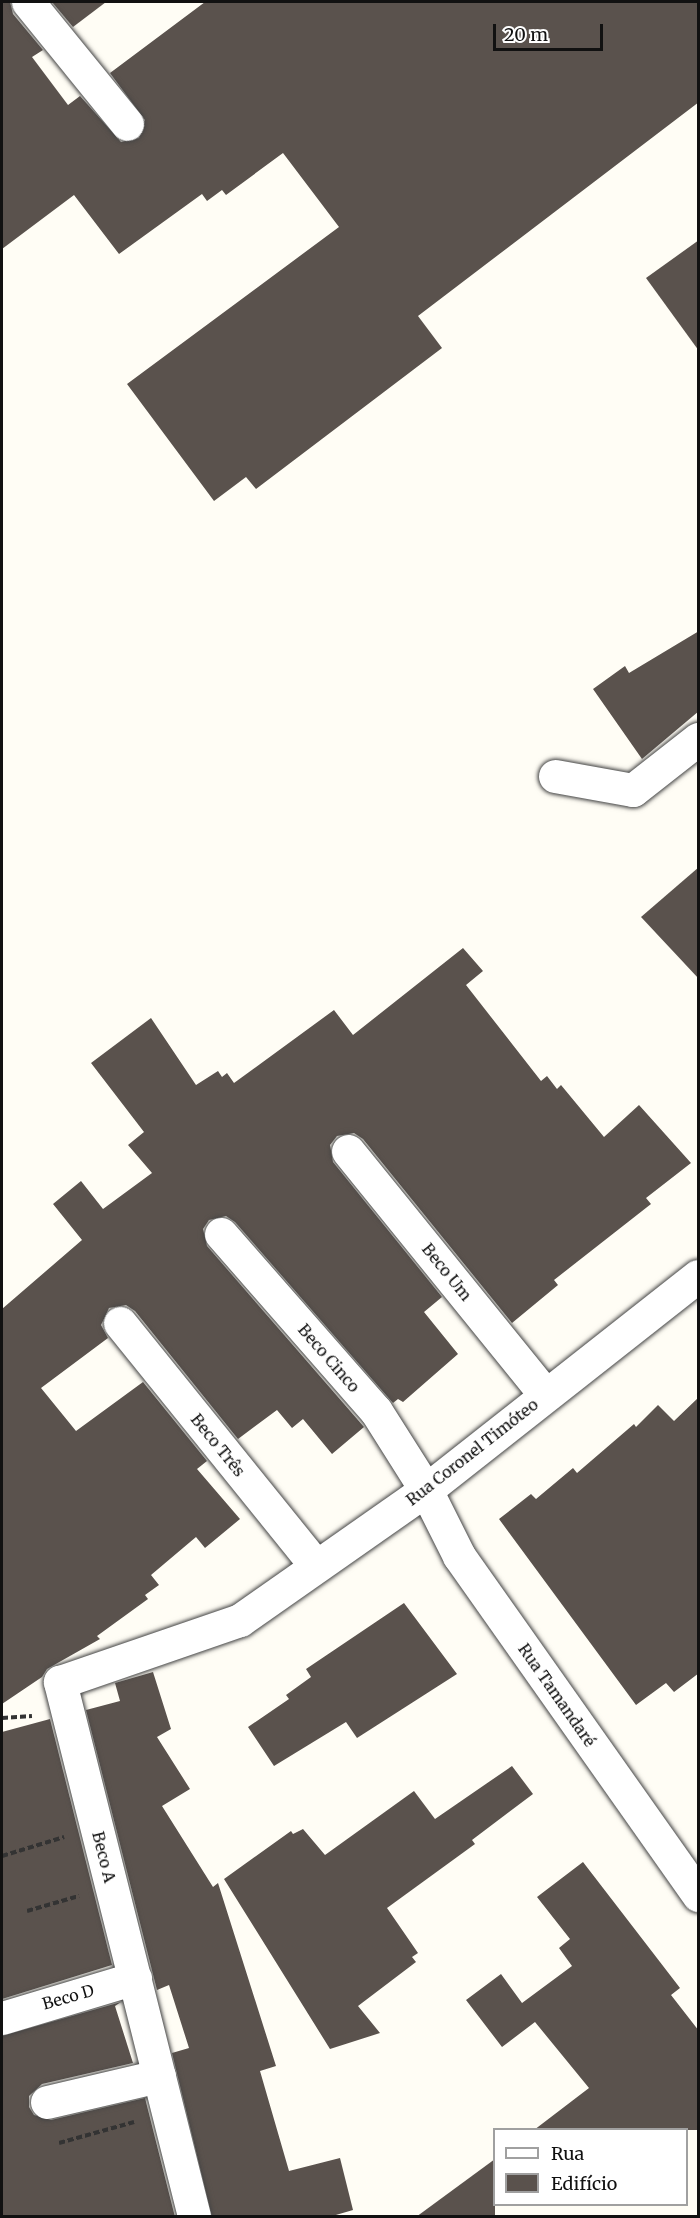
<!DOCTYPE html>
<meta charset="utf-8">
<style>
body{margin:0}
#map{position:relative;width:700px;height:2218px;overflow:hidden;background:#fffdf5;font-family:Merriweather,serif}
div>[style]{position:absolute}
.building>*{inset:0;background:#5a524d}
.path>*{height:4px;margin-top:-2px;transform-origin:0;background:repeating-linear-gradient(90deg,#333 0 6px,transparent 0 9px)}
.roads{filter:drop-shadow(0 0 2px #444) drop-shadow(0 0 2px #444)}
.minor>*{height:33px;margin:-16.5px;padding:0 16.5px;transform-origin:16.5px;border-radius:16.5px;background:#fff}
span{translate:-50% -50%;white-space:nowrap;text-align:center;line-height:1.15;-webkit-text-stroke:6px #fff;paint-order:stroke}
.street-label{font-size:16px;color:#111}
.frame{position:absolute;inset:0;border:3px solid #111;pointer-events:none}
.legend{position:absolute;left:493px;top:2128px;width:195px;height:78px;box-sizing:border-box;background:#fff;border:2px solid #a0a0a0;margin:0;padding:8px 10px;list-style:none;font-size:18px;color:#111}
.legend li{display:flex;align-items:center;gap:12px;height:30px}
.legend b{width:30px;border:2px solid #a0a0a0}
.scale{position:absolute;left:493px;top:24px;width:110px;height:27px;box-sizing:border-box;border:3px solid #111;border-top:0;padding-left:8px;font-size:18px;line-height:21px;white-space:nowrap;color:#111;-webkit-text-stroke:4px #fff;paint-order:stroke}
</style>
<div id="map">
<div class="building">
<div style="clip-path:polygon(2px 2px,10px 2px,13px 14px,43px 50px,32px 57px,68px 105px,80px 96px,121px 142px,139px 138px,145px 120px,110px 73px,205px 2px,699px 2px,699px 102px,418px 316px,442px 348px,256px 489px,246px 477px,214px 501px,127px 384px,339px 227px,283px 153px,226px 195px,222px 190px,207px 201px,202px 194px,119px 254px,74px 195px,2px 249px)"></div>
<div style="clip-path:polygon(52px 2px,106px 2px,73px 27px)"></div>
<div style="clip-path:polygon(699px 240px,699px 351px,646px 278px)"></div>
<div style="clip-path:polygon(699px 631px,699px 711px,642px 759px,593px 689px,625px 666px,629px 673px)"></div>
<div style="clip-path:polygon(699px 867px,699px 979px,641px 917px)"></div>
<div style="clip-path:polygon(463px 948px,483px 971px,466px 985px,541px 1081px,547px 1076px,557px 1089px,561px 1085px,604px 1137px,639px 1105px,691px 1163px,646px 1198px,651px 1204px,554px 1280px,558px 1285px,512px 1323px,363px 1139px,354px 1133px,337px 1136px,330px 1145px,333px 1162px,442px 1297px,424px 1312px,458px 1354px,403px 1402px,398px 1399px,393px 1403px,235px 1222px,226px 1216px,209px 1220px,203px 1229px,207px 1246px,364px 1427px,332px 1454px,303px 1419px,292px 1428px,277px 1410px,238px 1439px,135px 1311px,126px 1305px,109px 1308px,101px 1325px,108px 1338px,41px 1388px,76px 1431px,143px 1382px,207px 1461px,197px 1469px,240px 1519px,205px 1548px,196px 1537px,151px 1575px,159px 1585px,145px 1595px,148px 1599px,97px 1636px,100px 1639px,47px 1669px,42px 1677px,2px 1704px,2px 1309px,82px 1240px,53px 1204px,81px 1181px,103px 1209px,152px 1173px,128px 1145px,144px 1132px,91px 1063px,151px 1018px,196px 1085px,218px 1071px,222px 1077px,227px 1073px,234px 1083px,334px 1010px,353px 1035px)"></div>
<div style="clip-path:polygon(699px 1397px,699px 1673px,674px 1692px,666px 1683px,636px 1705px,499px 1519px,531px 1494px,536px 1499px,573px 1468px,577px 1473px,634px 1424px,636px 1427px,658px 1405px,674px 1421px)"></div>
<div style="clip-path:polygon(404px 1603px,457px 1674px,357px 1738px,346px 1722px,274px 1766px,248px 1727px,289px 1699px,286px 1695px,311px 1677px,306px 1669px)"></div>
<div style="clip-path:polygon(153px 1672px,171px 1729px,157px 1737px,190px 1789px,162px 1806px,213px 1887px,218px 1883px,276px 2066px,260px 2071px,289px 2171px,340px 2158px,353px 2210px,329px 2217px,212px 2217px,172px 2053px,189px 2048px,169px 1985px,157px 1990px,86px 1710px,120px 1701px,115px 1683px)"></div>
<div style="clip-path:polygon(50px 1719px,112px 1965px,2px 1999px,2px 1732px)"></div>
<div style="clip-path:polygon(512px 1766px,533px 1794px,472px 1840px,475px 1844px,387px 1908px,418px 1953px,412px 1957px,416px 1962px,358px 2006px,380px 2033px,330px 2049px,224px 1879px,291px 1831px,293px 1834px,303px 1829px,325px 1855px,414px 1791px,435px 1819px)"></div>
<div style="clip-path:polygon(583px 1862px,680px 1988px,671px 1995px,699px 2031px,699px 2130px,534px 2130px,589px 2088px,535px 2022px,502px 2047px,466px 2000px,501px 1974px,522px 2003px,572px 1966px,559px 1948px,570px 1939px,537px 1897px)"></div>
<div style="clip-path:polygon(121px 2002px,115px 2006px,133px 2063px,42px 2084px,29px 2096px,29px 2107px,34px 2115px,51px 2120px,145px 2098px,175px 2217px,2px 2217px,2px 2036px)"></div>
<div style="clip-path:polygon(495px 2159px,495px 2217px,416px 2217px)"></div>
</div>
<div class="path">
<div style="left:2px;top:1718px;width:30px;rotate:-4deg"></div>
<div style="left:2px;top:1856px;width:65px;rotate:-17deg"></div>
<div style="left:27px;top:1911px;width:54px;rotate:-16.1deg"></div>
<div style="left:59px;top:2143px;width:78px;rotate:-15.6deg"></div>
</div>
<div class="roads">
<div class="minor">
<div style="left:28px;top:2px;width:157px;rotate:50.9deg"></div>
<div style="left:555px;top:776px;width:79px;rotate:10.2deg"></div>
<div style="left:633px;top:790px;width:83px;rotate:-38.1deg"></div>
<div style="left:348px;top:1151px;width:313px;rotate:51deg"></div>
<div style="left:221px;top:1234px;width:235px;rotate:48.8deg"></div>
<div style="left:376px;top:1411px;width:93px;rotate:57.7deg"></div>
<div style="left:426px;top:1490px;width:74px;rotate:63.4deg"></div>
<div style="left:459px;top:1556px;width:415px;rotate:54.8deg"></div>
<div style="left:120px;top:1323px;width:312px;rotate:51.1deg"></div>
<div style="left:2px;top:2018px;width:139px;rotate:-16.7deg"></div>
<div style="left:47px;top:2102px;width:115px;rotate:-13.1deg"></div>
<div style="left:194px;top:2216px;width:551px;rotate:-104.09deg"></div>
<div style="left:60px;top:1682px;width:190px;rotate:-19deg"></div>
<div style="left:240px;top:1620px;width:227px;rotate:-35deg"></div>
<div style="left:426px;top:1490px;width:346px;rotate:-38.2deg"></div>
</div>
</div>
<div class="street-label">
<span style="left:447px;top:1272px;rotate:51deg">Beco Um</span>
<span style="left:329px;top:1358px;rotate:49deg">Beco Cinco</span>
<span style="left:218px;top:1445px;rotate:51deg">Beco Três</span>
<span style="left:472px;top:1452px;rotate:-38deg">Rua Coronel Timóteo</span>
<span style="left:557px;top:1695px;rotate:55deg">Rua Tamandaré</span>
<span style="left:104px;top:1857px;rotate:76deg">Beco A</span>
<span style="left:68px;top:1997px;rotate:-16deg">Beco D</span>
</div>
<div class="frame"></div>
<ul class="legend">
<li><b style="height:8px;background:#fff"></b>Rua</li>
<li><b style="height:16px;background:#5a524d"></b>Edifício</li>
</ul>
<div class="scale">20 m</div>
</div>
